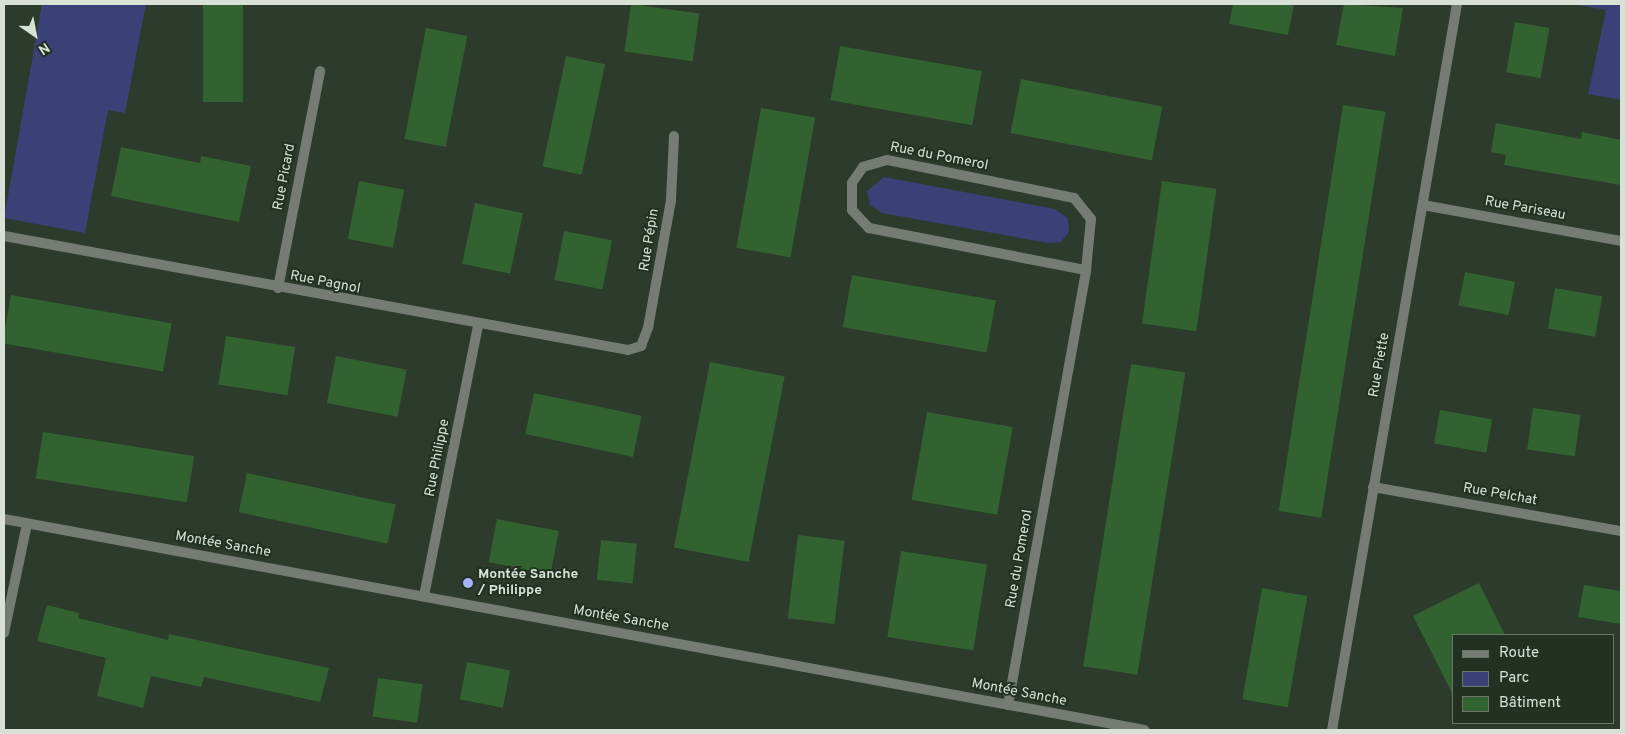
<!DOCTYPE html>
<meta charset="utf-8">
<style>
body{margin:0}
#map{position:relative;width:1625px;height:734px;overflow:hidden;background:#2c3b2b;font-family:Overpass,sans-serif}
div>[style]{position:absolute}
.green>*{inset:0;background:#3b4077}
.building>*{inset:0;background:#32622f;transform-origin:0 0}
.minor>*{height:10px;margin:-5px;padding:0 5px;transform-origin:5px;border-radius:5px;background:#747c73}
.tertiary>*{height:10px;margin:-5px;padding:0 5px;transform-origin:5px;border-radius:5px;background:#747c73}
.dots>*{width:14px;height:14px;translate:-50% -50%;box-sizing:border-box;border:2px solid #223121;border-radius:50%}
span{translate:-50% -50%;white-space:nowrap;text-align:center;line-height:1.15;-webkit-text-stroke:4px #223121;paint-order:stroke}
.street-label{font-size:14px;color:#d7e1d6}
.poi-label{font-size:14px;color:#d7e1d6;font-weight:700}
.left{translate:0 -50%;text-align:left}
.frame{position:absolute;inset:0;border:5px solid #d7e1d6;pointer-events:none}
.legend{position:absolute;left:1452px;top:634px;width:162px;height:90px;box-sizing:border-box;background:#223121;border:1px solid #6a7769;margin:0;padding:6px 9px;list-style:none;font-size:15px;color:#d7e1d6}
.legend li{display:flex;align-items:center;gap:10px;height:25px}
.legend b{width:25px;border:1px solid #6a7769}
.north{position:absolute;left:10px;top:10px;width:50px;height:50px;-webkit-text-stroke:4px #223121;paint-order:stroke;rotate:147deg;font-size:14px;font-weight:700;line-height:20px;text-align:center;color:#d7e1d6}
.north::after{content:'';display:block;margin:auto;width:18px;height:22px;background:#d7e1d6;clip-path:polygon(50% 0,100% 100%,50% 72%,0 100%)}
</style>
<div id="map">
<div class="green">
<div style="clip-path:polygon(42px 4px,146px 4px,125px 113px,108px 110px,85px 233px,4px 218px)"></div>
<div style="clip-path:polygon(1573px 4px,1621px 4px,1621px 100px,1588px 94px,1606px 10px)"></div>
<div style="clip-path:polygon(884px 177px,1055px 209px,1068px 218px,1069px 232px,1061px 242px,1048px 243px,882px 213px,870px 205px,867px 191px)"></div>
</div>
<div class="building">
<div style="left:203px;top:4px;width:40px;height:98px"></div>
<div style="left:631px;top:4px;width:69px;height:48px;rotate:8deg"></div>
<div style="clip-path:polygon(1233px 4px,1294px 4px,1288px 35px,1229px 24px)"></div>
<div style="clip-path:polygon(1344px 4px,1403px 8px,1395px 56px,1336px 45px)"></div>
<div style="left:1515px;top:22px;width:35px;height:51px;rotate:10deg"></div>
<div style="left:426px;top:28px;width:42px;height:113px;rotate:11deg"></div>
<div style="left:840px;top:46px;width:144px;height:55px;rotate:10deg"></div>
<div style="left:566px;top:56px;width:40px;height:113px;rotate:12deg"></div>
<div style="left:1021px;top:79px;width:144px;height:55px;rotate:11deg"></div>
<div style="left:1343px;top:105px;width:43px;height:411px;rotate:9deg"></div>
<div style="left:761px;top:108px;width:55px;height:142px;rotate:10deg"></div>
<div style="clip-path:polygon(1496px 123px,1581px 139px,1582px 132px,1621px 140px,1621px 185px,1504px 165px,1506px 155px,1491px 152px)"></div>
<div style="clip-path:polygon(121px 147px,200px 163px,201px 156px,251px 166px,239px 222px,111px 196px)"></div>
<div style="left:359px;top:181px;width:46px;height:59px;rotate:11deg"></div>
<div style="left:1162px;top:181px;width:55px;height:144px;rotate:8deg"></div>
<div style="left:475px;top:203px;width:49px;height:62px;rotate:12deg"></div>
<div style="left:564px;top:231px;width:49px;height:50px;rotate:11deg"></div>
<div style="left:1465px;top:272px;width:51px;height:34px;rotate:11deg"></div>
<div style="left:852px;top:275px;width:146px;height:53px;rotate:10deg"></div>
<div style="left:1555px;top:288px;width:48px;height:41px;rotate:10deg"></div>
<div style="left:11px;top:295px;width:163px;height:49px;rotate:10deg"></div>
<div style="left:226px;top:336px;width:70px;height:49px;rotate:9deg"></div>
<div style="left:336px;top:356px;width:72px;height:48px;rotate:11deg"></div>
<div style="left:710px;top:362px;width:76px;height:189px;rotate:11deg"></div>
<div style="left:1131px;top:364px;width:55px;height:306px;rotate:9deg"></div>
<div style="left:534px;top:393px;width:110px;height:42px;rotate:12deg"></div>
<div style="left:1533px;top:408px;width:48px;height:42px;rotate:8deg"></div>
<div style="left:1440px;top:410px;width:53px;height:34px;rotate:10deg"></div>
<div style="left:927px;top:412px;width:87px;height:89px;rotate:10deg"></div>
<div style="left:43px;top:432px;width:153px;height:47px;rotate:9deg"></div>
<div style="left:247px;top:473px;width:152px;height:40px;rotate:12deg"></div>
<div style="left:497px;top:519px;width:63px;height:44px;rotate:11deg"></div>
<div style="left:798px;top:535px;width:47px;height:84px;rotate:7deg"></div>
<div style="left:601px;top:540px;width:36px;height:40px;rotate:6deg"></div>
<div style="left:901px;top:551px;width:87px;height:87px;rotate:9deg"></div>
<div style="clip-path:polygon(1479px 583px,1505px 635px,1454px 635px,1454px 697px,1413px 616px)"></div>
<div style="clip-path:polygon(1584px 585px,1621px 591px,1621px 624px,1578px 617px)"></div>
<div style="left:1262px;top:588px;width:46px;height:113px;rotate:10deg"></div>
<div style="clip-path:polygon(47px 605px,79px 613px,78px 618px,168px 640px,169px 634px,329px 668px,320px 702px,204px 677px,201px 687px,151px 676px,143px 708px,97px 696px,106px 658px,37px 641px)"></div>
<div style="left:467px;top:662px;width:44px;height:38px;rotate:11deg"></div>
<div style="left:378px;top:678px;width:45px;height:39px;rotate:8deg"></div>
</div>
<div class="minor">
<div style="left:1423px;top:205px;width:201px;rotate:10.3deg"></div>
<div style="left:4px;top:236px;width:634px;rotate:10.35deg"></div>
<div style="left:628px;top:350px;width:14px;rotate:-17deg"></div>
<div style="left:641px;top:346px;width:19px;rotate:-69deg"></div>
<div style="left:648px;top:328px;width:130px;rotate:-79.8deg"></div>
<div style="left:671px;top:200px;width:64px;rotate:-87.3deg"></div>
<div style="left:278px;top:288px;width:221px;rotate:-79deg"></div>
<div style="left:1373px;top:487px;width:252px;rotate:10.1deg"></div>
<div style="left:424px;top:596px;width:276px;rotate:-78.7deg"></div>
<div style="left:4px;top:633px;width:111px;rotate:-78.1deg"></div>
<div style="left:1008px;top:705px;width:442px;rotate:-79.8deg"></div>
<div style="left:1086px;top:270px;width:51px;rotate:-84.4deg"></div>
<div style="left:1091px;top:219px;width:27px;rotate:-129deg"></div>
<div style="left:1074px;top:198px;width:191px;rotate:-168.5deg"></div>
<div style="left:887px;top:160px;width:25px;rotate:164deg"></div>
<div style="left:863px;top:167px;width:19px;rotate:125deg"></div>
<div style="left:852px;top:183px;width:27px;rotate:90deg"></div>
<div style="left:852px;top:210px;width:25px;rotate:47deg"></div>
<div style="left:869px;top:228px;width:221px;rotate:11deg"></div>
<div style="left:1332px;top:730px;width:737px;rotate:-80.23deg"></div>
</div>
<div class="tertiary">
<div style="left:4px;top:519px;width:1160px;rotate:10.48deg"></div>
</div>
<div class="dots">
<div style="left:468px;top:583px;background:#a7b1fc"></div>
</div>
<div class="street-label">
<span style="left:939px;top:157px;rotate:11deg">Rue du Pomerol</span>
<span style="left:285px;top:177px;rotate:-79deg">Rue Picard</span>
<span style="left:1525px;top:209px;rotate:10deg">Rue Pariseau</span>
<span style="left:650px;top:240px;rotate:-81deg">Rue Pépin</span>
<span style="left:325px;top:283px;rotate:11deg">Rue Pagnol</span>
<span style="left:1380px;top:365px;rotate:-80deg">Rue Piette</span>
<span style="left:438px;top:458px;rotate:-79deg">Rue Philippe</span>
<span style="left:1500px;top:495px;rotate:10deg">Rue Pelchat</span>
<span style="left:223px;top:545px;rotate:10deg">Montée Sanche</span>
<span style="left:1020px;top:559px;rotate:-80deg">Rue du Pomerol</span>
<span style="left:621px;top:619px;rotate:10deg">Montée Sanche</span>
<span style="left:1019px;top:693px;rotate:11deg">Montée Sanche</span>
</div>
<div class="poi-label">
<span class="left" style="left:478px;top:583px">Montée Sanche<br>/ Philippe</span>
</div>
<div class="frame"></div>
<ul class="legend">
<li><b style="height:6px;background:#747c73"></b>Route</li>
<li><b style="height:14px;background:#3b4077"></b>Parc</li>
<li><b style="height:14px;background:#32622f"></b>Bâtiment</li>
</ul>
<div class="north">N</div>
</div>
